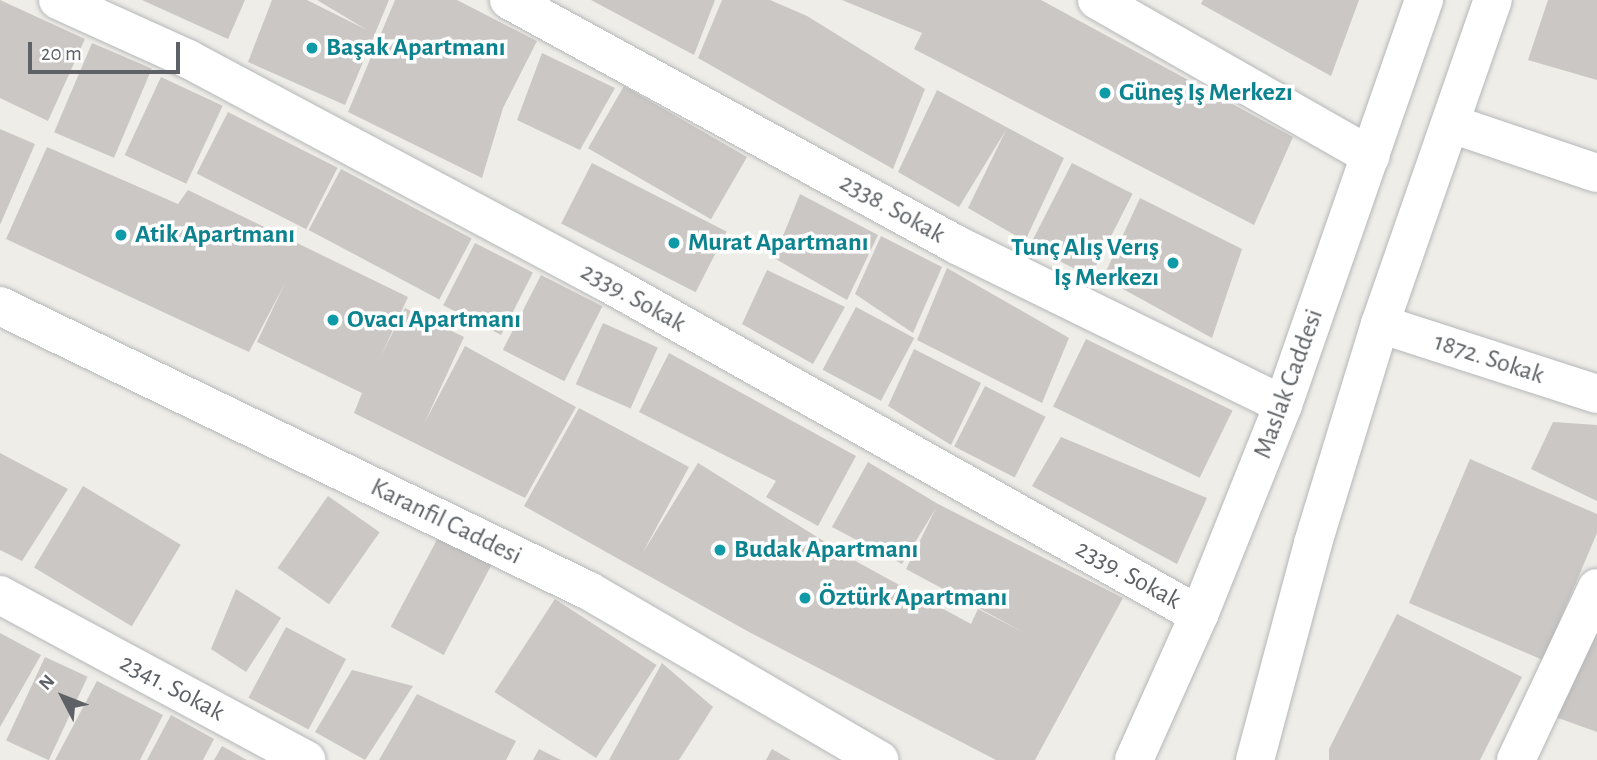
<!DOCTYPE html>
<meta charset="utf-8">
<style>
body{margin:0}
#map{position:relative;width:1597px;height:760px;overflow:hidden;background:#efede7;font-family:"Alegreya Sans",sans-serif}
div>[style]{position:absolute}
.building>*{inset:0;background:#cbc7c4;transform-origin:0 0}
.roads{filter:drop-shadow(0 0 2px #b4b7ba) drop-shadow(0 0 2px #b4b7ba)}
.street>*{height:38px;margin:-19px;padding:0 19px;transform-origin:19px;border-radius:19px;background:#fff}
.secondary>*{height:38px;margin:-19px;padding:0 19px;transform-origin:19px;border-radius:19px;background:#fff}
.dots>*{width:19px;height:19px;translate:-50% -50%;box-sizing:border-box;border:4px solid #fff;border-radius:50%}
span{translate:-50% -50%;white-space:nowrap;text-align:center;line-height:1.15;-webkit-text-stroke:7px #fff;paint-order:stroke}
.culture-label{font-size:26px;color:#0d838f;font-weight:700}
.left{translate:0 -50%;text-align:left}
.right{translate:-100% -50%;text-align:right}
.street-label{font-size:26px;color:#5e6266}
.north{position:absolute;left:28px;top:662px;width:70px;height:70px;-webkit-text-stroke:5px #fff;paint-order:stroke;rotate:312deg;font-size:19px;font-weight:700;line-height:28px;text-align:center;color:#5e6266}
.north::after{content:'';display:block;margin:auto;width:24px;height:32px;background:#5e6266;clip-path:polygon(50% 0,100% 100%,50% 72%,0 100%)}
.scale{position:absolute;left:28px;top:42px;width:152px;height:32px;box-sizing:border-box;border:4px solid #5e6266;border-top:0;padding-left:9px;font-size:21px;line-height:24px;white-space:nowrap;color:#5e6266;-webkit-text-stroke:5px #fff;paint-order:stroke}
</style>
<div id="map">
<div class="building">
<div style="clip-path:polygon(0 0,85px 39px,48px 121px,0 98px)"></div>
<div style="clip-path:polygon(142px 0,245px 0,228px 39px)"></div>
<div style="clip-path:polygon(272px 0,307px 0,367px 30px,317px 0,389px 0,345px 105px,248px 62px)"></div>
<div style="clip-path:polygon(395px 0,457px 0,537px 41px,503px 108px,482px 178px,348px 112px)"></div>
<div style="clip-path:polygon(591px 0,715px 0,694px 55px)"></div>
<div style="clip-path:polygon(722px 0,770px 0,807px 16px,925px 89px,893px 169px,698px 58px)"></div>
<div style="clip-path:polygon(842px 0,1041px 0,1293px 137px,1254px 225px,914px 49px,922px 33px)"></div>
<div style="clip-path:polygon(1203px 0,1359px 0,1331px 76px,1201px 4px)"></div>
<div style="clip-path:polygon(1548px 0,1597px 0,1597px 80px,1528px 60px)"></div>
<div style="left:92px;top:43px;width:65px;height:97px;rotate:23deg"></div>
<div style="clip-path:polygon(542px 53px,615px 88px,580px 150px,517px 120px)"></div>
<div style="left:161px;top:77px;width:68px;height:86px;rotate:25deg"></div>
<div style="left:624px;top:86px;width:142px;height:72px;rotate:30deg"></div>
<div style="clip-path:polygon(937px 90px,1064px 158px,1025px 241px,968px 208px,1006px 130px,959px 207px,898px 172px)"></div>
<div style="left:228px;top:112px;width:123px;height:69px;rotate:27deg"></div>
<div style="clip-path:polygon(0 129px,35px 144px,0 225px)"></div>
<div style="clip-path:polygon(47px 147px,178px 204px,188px 190px,408px 297px,381px 356px,405px 308px,464px 337px,424px 424px,465px 346px,576px 407px,525px 498px,354px 413px,362px 393px,257px 342px,285px 283px,249px 352px,6px 239px)"></div>
<div style="left:592px;top:163px;width:151px;height:68px;rotate:27deg"></div>
<div style="left:1072px;top:163px;width:68px;height:93px;rotate:27deg"></div>
<div style="left:341px;top:169px;width:148px;height:69px;rotate:28deg"></div>
<div style="clip-path:polygon(800px 194px,878px 235px,847px 300px,774px 258px)"></div>
<div style="clip-path:polygon(1140px 198px,1242px 249px,1212px 338px,1103px 278px)"></div>
<div style="clip-path:polygon(881px 236px,942px 267px,913px 333px,855px 294px)"></div>
<div style="left:475px;top:243px;width:65px;height:70px;rotate:27deg"></div>
<div style="clip-path:polygon(947px 268px,1069px 338px,1042px 403px,917px 340px)"></div>
<div style="clip-path:polygon(767px 270px,845px 307px,813px 364px,742px 324px)"></div>
<div style="left:541px;top:275px;width:69px;height:84px;rotate:27deg"></div>
<div style="left:856px;top:307px;width:66px;height:71px;rotate:28deg"></div>
<div style="left:603px;top:323px;width:60px;height:67px;rotate:24deg"></div>
<div style="left:1086px;top:339px;width:163px;height:75px;rotate:26deg"></div>
<div style="clip-path:polygon(914px 349px,981px 383px,951px 445px,888px 406px)"></div>
<div style="clip-path:polygon(669px 353px,856px 456px,818px 526px,766px 497px,776px 481px,639px 412px)"></div>
<div style="left:985px;top:386px;width:68px;height:68px;rotate:27deg"></div>
<div style="clip-path:polygon(579px 408px,689px 467px,642px 554px,698px 463px,859px 563px,971px 624px,978px 609px,1023px 632px,906px 569px,936px 508px,902px 564px,832px 527px,868px 462px,938px 504px,1123px 598px,1035px 760px,996px 760px,749px 632px,524px 506px)"></div>
<div style="clip-path:polygon(1553px 422px,1597px 425px,1597px 501px,1531px 469px)"></div>
<div style="clip-path:polygon(1061px 437px,1207px 498px,1177px 564px,1032px 486px)"></div>
<div style="clip-path:polygon(0 453px,68px 489px,22px 561px,0 550px)"></div>
<div style="clip-path:polygon(1470px 459px,1597px 514px,1597px 533px,1543px 660px,1409px 603px)"></div>
<div style="left:83px;top:486px;width:114px;height:95px;rotate:31deg"></div>
<div style="left:328px;top:496px;width:63px;height:88px;rotate:35deg"></div>
<div style="left:440px;top:534px;width:60px;height:105px;rotate:28deg"></div>
<div style="clip-path:polygon(236px 589px,281px 618px,246px 672px,211px 649px)"></div>
<div style="left:555px;top:599px;width:121px;height:111px;rotate:33deg"></div>
<div style="clip-path:polygon(1597px 608px,1597px 732px,1539px 711px)"></div>
<div style="clip-path:polygon(1397px 614px,1522px 677px,1480px 760px,1329px 760px,1329px 749px)"></div>
<div style="left:286px;top:627px;width:68px;height:80px;rotate:28deg"></div>
<div style="clip-path:polygon(0 633px,41px 655px,0 727px)"></div>
<div style="left:45px;top:657px;width:47px;height:92px;rotate:25deg"></div>
<div style="clip-path:polygon(662px 663px,713px 707px,679px 760px,609px 760px)"></div>
<div style="clip-path:polygon(352px 670px,413px 686px,365px 760px,315px 732px)"></div>
<div style="clip-path:polygon(97px 681px,163px 715px,140px 760px,55px 760px)"></div>
<div style="clip-path:polygon(417px 694px,516px 741px,506px 760px,379px 760px)"></div>
<div style="clip-path:polygon(171px 715px,214px 739px,203px 760px,147px 760px)"></div>
<div style="clip-path:polygon(222px 746px,247px 760px,214px 760px)"></div>
<div style="clip-path:polygon(539px 749px,561px 760px,533px 760px)"></div>
<div style="clip-path:polygon(772px 749px,791px 760px,766px 760px)"></div>
</div>
<div class="roads">
<div class="street">
<div style="left:58px;top:0;width:143px;rotate:24.4deg"></div>
<div style="left:188px;top:59px;width:474px;rotate:28.1deg"></div>
<div style="left:606px;top:282px;width:680px;rotate:29.32deg"></div>
<div style="left:509px;top:0;width:511px;rotate:28.67deg"></div>
<div style="left:957px;top:245px;width:363px;rotate:26.1deg"></div>
<div style="left:1097px;top:0;width:315px;rotate:29.7deg"></div>
<div style="left:1452px;top:124px;width:153px;rotate:18.7deg"></div>
<div style="left:1380px;top:324px;width:228px;rotate:17.9deg"></div>
<div style="left:0;top:595px;width:348px;rotate:28.3deg"></div>
<div style="left:1516px;top:760px;width:190px;rotate:-64.8deg"></div>
</div>
<div class="secondary">
<div style="left:0;top:306px;width:654px;rotate:25.82deg"></div>
<div style="left:589px;top:591px;width:336px;rotate:30.2deg"></div>
<div style="left:1134px;top:760px;width:159px;rotate:-65.9deg"></div>
<div style="left:1199px;top:615px;width:226px;rotate:-68.2deg"></div>
<div style="left:1283px;top:405px;width:429px;rotate:-70.8deg"></div>
<div style="left:1255px;top:760px;width:225px;rotate:-75deg"></div>
<div style="left:1313px;top:543px;width:229px;rotate:-73deg"></div>
<div style="left:1380px;top:324px;width:343px;rotate:-70.8deg"></div>
</div>
</div>
<div class="dots">
<div style="left:312px;top:48px;background:#0f9aa8"></div>
<div style="left:1105px;top:93px;background:#0f9aa8"></div>
<div style="left:121px;top:235px;background:#0f9aa8"></div>
<div style="left:674px;top:243px;background:#0f9aa8"></div>
<div style="left:1173px;top:263px;background:#0f9aa8"></div>
<div style="left:333px;top:320px;background:#0f9aa8"></div>
<div style="left:720px;top:550px;background:#0f9aa8"></div>
<div style="left:805px;top:598px;background:#0f9aa8"></div>
</div>
<div class="culture-label">
<span class="left" style="left:326px;top:48px">Başak Apartmanı</span>
<span class="left" style="left:1119px;top:93px">Güneş Iş Merkezı</span>
<span class="left" style="left:135px;top:235px">Atik Apartmanı</span>
<span class="left" style="left:688px;top:243px">Murat Apartmanı</span>
<span class="right" style="left:1159px;top:263px">Tunç Alış Verış<br>Iş Merkezı</span>
<span class="left" style="left:347px;top:320px">Ovacı Apartmanı</span>
<span class="left" style="left:734px;top:550px">Budak Apartmanı</span>
<span class="left" style="left:819px;top:598px">Öztürk Apartmanı</span>
</div>
<div class="street-label">
<span style="left:892px;top:209px;rotate:29deg">2338. Sokak</span>
<span style="left:633px;top:298px;rotate:29deg">2339. Sokak</span>
<span style="left:1489px;top:359px;rotate:18deg">1872. Sokak</span>
<span style="left:1289px;top:384px;rotate:-70deg">Maslak Caddesi</span>
<span style="left:446px;top:522px;rotate:26deg">Karanfil Caddesi</span>
<span style="left:1128px;top:575px;rotate:29deg">2339. Sokak</span>
<span style="left:172px;top:688px;rotate:28deg">2341. Sokak</span>
</div>
<div class="north">N</div>
<div class="scale">20 m</div>
</div>
